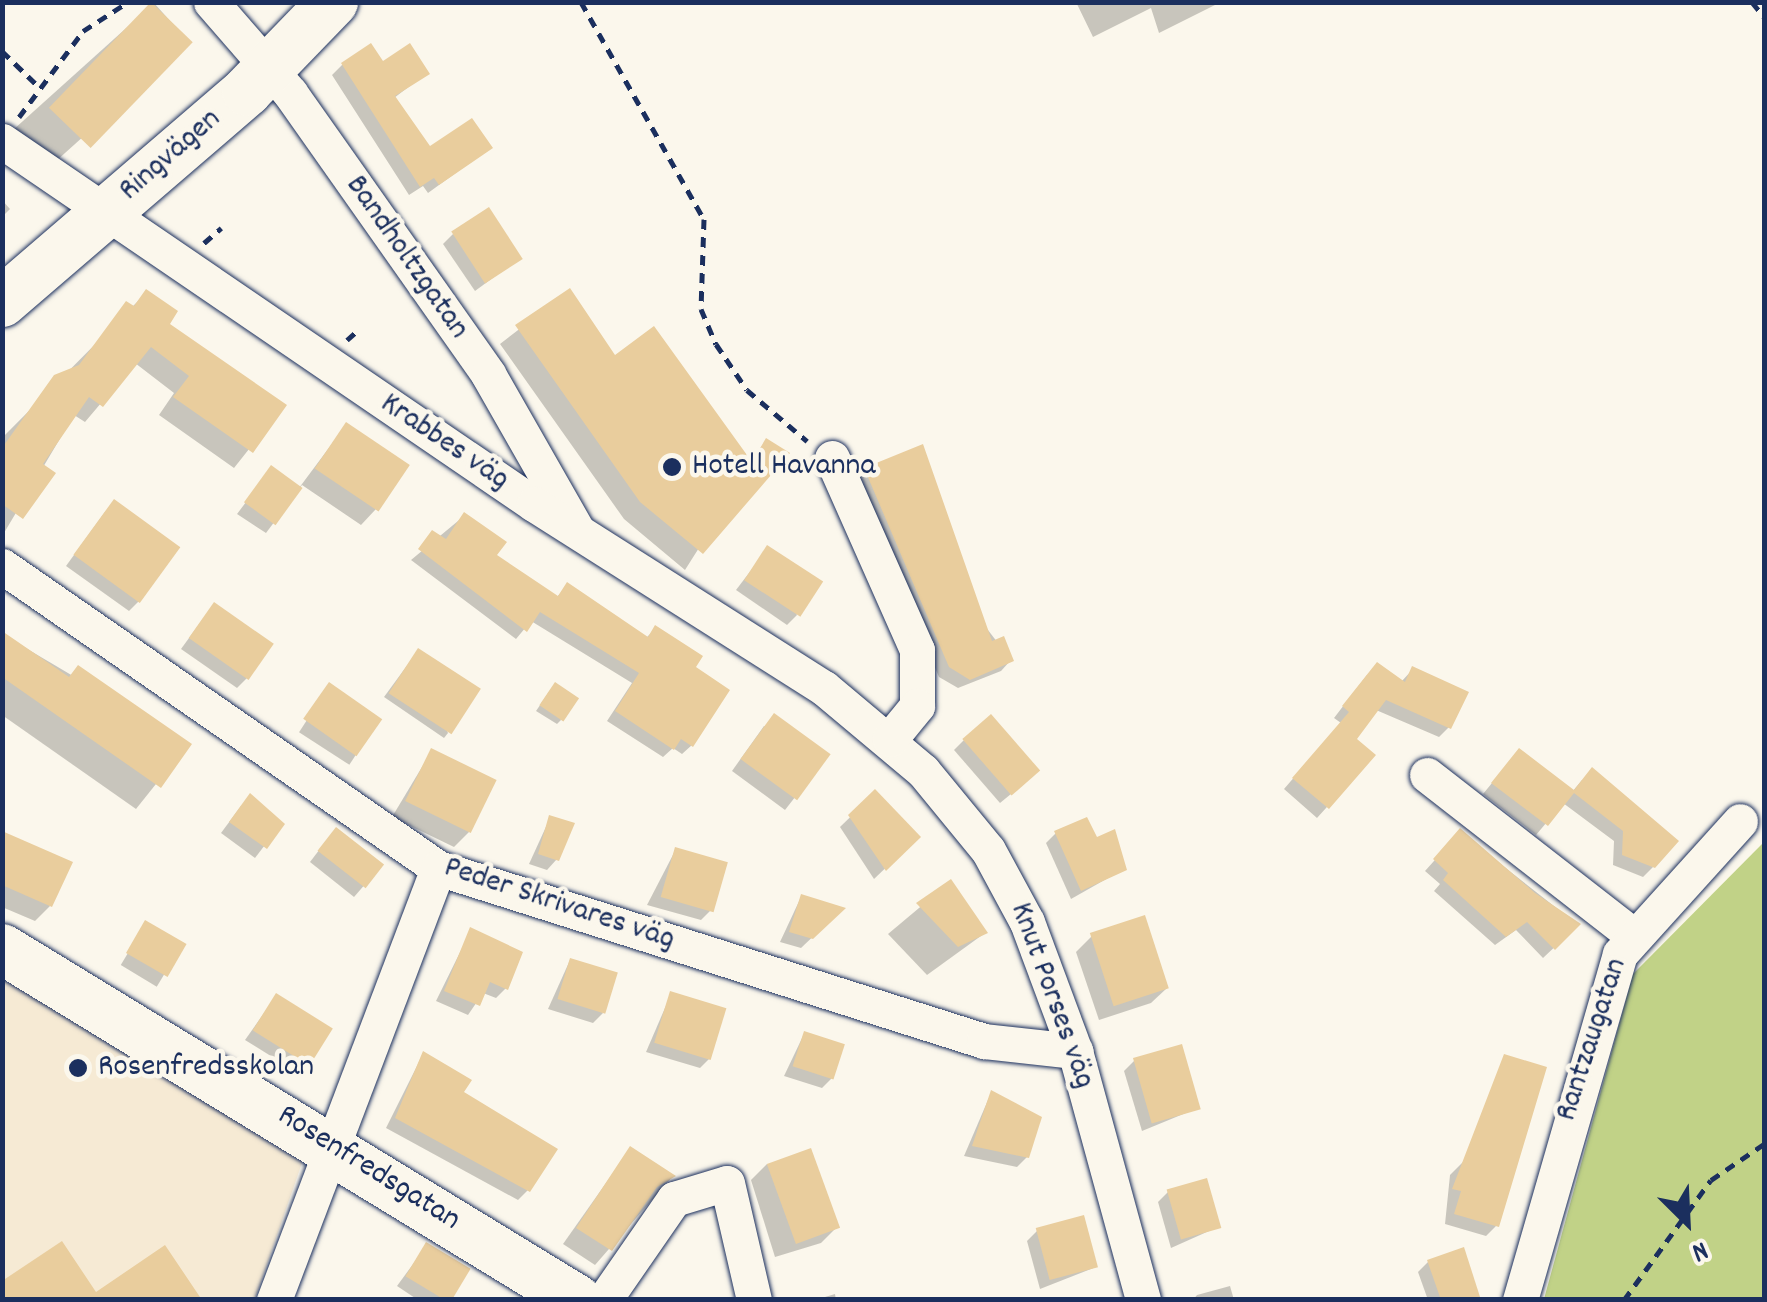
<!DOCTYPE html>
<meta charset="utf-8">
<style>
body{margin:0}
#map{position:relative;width:1767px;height:1302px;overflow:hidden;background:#fbf7ec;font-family:Dekko,sans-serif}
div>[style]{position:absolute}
.built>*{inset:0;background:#f6ead4}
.green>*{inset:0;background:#c1d287}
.shadow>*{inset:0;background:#0003;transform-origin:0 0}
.building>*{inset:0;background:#e9cd9d;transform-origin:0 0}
.path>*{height:5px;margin-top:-2.5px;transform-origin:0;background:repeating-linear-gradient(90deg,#1b2f5e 0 10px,transparent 0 18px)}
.roads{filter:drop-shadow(0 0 2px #1b2f5e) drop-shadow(0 0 2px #1b2f5e)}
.street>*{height:35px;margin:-17.5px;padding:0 17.5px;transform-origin:17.5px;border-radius:17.5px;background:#fbf7ec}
.secondary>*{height:50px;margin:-25px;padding:0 25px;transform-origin:25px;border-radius:25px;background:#fbf7ec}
.dots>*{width:28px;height:28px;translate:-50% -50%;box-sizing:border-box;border:5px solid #fbf7ec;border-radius:50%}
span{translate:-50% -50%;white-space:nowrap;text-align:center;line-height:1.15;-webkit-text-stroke:9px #fbf7ec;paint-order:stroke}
.street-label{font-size:32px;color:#1b2f5e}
.poi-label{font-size:32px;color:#1b2f5e}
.left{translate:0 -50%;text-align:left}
.frame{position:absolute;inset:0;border:5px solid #1b2f5e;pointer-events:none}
.north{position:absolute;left:1637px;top:1172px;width:100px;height:100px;-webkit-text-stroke:8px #fbf7ec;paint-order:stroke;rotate:156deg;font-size:28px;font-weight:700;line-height:40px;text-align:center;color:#1b2f5e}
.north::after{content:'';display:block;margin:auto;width:35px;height:45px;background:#1b2f5e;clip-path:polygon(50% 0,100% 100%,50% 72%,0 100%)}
</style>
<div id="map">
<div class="built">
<div style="clip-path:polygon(3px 979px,304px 1157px,255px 1299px,3px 1300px)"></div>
</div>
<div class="green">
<div style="clip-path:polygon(1764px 842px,1764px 1299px,1544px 1299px,1633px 974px)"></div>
</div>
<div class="shadow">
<div style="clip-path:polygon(1076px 2px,1216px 2px,1217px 4px,1159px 33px,1151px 8px,1093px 37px)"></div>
<div style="left:154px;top:3px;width:52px;height:189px;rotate:48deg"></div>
<div style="clip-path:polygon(382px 64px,427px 73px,394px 98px,430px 150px,490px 148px,428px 193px,423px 186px,409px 195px,332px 75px,342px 65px)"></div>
<div style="clip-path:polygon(2px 200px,10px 209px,2px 217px)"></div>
<div style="clip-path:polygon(453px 234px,520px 258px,475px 291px,443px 244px)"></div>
<div style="clip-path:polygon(569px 291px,614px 358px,748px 460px,766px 442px,685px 570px,624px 519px,500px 344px)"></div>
<div style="clip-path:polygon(146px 293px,166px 324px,283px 406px,234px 468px,159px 415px,174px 393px,135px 363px,85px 422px,74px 415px,4px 533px,2px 438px)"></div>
<div style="clip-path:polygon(346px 425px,376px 509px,361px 525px,302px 485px,266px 533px,237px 514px,271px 469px,299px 488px)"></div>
<div style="clip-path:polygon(865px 470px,1011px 660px,1001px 671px,958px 688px,939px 677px,855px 480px)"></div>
<div style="clip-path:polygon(105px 512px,139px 601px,129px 611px,66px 566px)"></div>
<div style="clip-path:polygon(464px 516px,494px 556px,556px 598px,568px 585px,645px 639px,656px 628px,692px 668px,692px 745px,682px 754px,673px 748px,663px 757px,607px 721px,632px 683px,531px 621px,516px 639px,411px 560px)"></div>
<div style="clip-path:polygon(768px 548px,797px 615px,787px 625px,736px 590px)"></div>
<div style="clip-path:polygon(205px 616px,247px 678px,237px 688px,181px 649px)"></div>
<div style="clip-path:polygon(2px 634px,188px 744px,136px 809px,2px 715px)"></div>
<div style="clip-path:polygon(414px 656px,448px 733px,444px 738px,384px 697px)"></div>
<div style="clip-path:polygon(1413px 669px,1449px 727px,1439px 737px,1376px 710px,1354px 739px,1373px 756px,1317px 818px,1284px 789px,1341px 723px,1334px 718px,1367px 675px,1401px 682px)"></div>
<div style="left:329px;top:686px;width:60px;height:55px;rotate:33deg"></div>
<div style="clip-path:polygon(551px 689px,561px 720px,557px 724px,536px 711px)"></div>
<div style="clip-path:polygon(764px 726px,828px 755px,785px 810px,732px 771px)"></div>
<div style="clip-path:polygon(964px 740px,1027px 781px,1000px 803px,954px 750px)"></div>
<div style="clip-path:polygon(431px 752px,470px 831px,454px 847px,392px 817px)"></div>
<div style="clip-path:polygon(1510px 761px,1572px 792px,1582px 780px,1653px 867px,1643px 877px,1613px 865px,1614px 841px,1563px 803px,1536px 835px,1483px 794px)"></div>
<div style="clip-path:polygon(875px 793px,918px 837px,874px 879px,840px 827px)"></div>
<div style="clip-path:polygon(241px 806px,281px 824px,255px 858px,221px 833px)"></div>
<div style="clip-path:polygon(550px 818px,557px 859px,547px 870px,529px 864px)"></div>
<div style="clip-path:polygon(1460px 832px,1578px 925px,1543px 958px,1516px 930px,1495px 945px,1434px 891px,1440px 884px,1425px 871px)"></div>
<div style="clip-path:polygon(2px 833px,50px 906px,35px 921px,2px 907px)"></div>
<div style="clip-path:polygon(1056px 833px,1096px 841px,1124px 869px,1071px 899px,1046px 843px)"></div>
<div style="clip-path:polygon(326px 841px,381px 866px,354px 897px,310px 862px)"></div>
<div style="clip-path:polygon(676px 849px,711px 910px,701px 920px,647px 905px)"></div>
<div style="clip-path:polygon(950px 882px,985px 933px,927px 975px,888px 934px)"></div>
<div style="clip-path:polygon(801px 897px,842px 909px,801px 948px,780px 942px)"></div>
<div style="left:146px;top:923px;width:42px;height:49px;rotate:31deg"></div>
<div style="clip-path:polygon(471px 930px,506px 988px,496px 998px,483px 993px,468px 1015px,436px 1001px)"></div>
<div style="clip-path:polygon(1092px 936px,1167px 988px,1151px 1003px,1099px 1020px,1076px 952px)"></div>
<div style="clip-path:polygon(570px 960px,603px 1013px,593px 1023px,548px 1009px)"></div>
<div style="clip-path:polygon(671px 994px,710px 1058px,700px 1068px,646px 1052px)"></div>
<div style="clip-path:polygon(276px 996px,308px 1063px,298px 1073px,245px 1040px)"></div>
<div style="clip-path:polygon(804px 1034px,832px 1078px,822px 1088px,784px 1076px)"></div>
<div style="clip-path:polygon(423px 1054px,528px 1190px,518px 1200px,386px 1128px)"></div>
<div style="clip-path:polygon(1505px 1057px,1496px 1226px,1486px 1236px,1445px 1224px,1450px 1175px,1466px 1159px)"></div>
<div style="clip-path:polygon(1134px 1061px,1198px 1108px,1142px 1131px,1124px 1071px)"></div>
<div style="clip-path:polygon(991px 1093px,1027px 1157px,1017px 1167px,964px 1156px)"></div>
<div style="clip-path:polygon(630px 1149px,672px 1177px,595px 1265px,563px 1244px)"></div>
<div style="clip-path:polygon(767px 1164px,837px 1227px,821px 1243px,775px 1257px,751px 1180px)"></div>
<div style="clip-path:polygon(1168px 1192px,1218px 1227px,1171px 1248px,1158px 1202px)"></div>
<div style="clip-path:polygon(1037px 1231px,1096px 1267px,1040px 1289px,1027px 1241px)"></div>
<div style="clip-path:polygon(427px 1245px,468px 1270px,450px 1300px,418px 1300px,397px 1286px)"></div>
<div style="clip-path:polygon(1428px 1262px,1479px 1300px,1428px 1300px,1418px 1272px)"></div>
<div style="clip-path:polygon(1230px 1286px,1234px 1300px,1193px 1300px,1197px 1295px)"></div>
<div style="clip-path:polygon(835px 1294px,836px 1300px,815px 1300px)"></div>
</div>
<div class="building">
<div style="left:151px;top:2px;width:58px;height:147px;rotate:44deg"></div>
<div style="clip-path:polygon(371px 43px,383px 61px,410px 43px,430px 74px,395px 96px,430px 146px,472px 118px,493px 148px,439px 185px,434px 178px,420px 187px,341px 63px)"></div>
<div style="left:489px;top:207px;width:62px;height:45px;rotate:57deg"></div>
<div style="clip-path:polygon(570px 288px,615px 355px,654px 326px,752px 462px,766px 438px,790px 453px,703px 554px,640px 502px,515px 325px)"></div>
<div style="clip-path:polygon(146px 289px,178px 311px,170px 324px,287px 405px,253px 453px,173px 397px,189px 376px,151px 347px,103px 407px,89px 397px,43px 464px,56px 473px,23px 519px,2px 504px,2px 448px,54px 375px,79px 365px,126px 301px,134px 306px)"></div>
<div style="left:346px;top:422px;width:77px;height:56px;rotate:34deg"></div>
<div style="clip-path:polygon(923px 444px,992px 641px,1004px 636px,1014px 661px,970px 680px,949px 667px,864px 468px)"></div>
<div style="left:271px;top:465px;width:39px;height:46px;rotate:36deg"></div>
<div style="left:114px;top:499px;width:82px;height:69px;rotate:36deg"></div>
<div style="clip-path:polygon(464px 512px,507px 542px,497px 555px,558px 596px,567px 582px,648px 637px,655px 625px,703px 656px,696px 667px,730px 690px,693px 747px,681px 739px,674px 750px,615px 711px,639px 673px,540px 612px,527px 632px,418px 549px,432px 530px,446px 539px)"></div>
<div style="left:767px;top:545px;width:67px;height:42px;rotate:33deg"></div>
<div style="left:214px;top:602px;width:73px;height:44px;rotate:35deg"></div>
<div style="clip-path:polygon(2px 631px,69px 677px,78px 665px,192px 744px,161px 788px,2px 677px)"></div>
<div style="left:418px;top:648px;width:75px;height:54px;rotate:33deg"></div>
<div style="clip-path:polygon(1377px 662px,1405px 682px,1412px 666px,1469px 692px,1451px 729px,1386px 700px,1357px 739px,1376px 755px,1329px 809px,1292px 778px,1349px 712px,1342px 706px)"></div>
<div style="left:329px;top:682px;width:65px;height:45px;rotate:35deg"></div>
<div style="left:555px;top:682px;width:29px;height:28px;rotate:34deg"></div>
<div style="left:774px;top:713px;width:70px;height:57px;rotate:36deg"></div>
<div style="left:991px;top:714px;width:75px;height:38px;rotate:49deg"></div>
<div style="left:431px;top:748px;width:73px;height:59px;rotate:26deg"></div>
<div style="clip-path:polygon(1519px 748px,1574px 790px,1592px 767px,1679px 841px,1655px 868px,1622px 855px,1623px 831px,1574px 793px,1548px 826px,1491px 783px)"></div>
<div style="clip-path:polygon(875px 789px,921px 837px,886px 871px,848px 815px)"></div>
<div style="clip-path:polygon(250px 793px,285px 824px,267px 849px,229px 822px)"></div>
<div style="clip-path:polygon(549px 815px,575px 823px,559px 861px,538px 854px)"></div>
<div style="clip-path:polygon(1087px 817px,1097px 837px,1115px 829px,1127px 870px,1081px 891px,1054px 831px)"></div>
<div style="left:336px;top:827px;width:61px;height:30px;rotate:38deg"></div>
<div style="clip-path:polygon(1460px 828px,1535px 893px,1581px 924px,1555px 950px,1527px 922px,1506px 937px,1443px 880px,1448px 873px,1433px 859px)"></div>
<div style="clip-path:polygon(2px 831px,73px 862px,52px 907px,2px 885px)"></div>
<div style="left:675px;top:847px;width:55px;height:52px;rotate:16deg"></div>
<div style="clip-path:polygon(951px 879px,988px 933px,958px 947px,916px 903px)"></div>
<div style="clip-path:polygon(801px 894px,846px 908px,813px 939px,789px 932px)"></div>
<div style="left:1145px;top:915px;width:77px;height:58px;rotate:72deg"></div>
<div style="left:145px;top:920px;width:48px;height:38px;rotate:30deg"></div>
<div style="clip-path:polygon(470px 927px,523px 952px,508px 990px,490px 982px,480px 1006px,444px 991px)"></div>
<div style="left:570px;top:958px;width:50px;height:43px;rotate:17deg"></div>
<div style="left:670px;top:991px;width:59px;height:54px;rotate:17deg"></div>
<div style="left:276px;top:993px;width:67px;height:44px;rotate:32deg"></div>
<div style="left:804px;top:1031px;width:43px;height:37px;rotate:18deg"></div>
<div style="left:1182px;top:1044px;width:68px;height:51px;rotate:74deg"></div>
<div style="clip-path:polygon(423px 1051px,472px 1080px,464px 1092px,558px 1149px,530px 1192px,395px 1118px)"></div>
<div style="clip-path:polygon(1504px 1054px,1547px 1067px,1499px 1227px,1454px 1214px,1461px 1191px,1452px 1189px)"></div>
<div style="clip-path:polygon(991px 1090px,1042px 1117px,1029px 1158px,972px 1146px)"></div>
<div style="clip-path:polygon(630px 1146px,676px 1176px,657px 1187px,612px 1251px,576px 1228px)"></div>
<div style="left:811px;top:1148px;width:85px;height:47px;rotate:70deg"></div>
<div style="left:1207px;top:1178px;width:52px;height:42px;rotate:74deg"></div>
<div style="left:1084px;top:1215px;width:54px;height:50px;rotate:75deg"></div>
<div style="clip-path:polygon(62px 1241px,96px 1292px,165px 1245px,202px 1300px,2px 1300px,2px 1281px)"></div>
<div style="left:426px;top:1242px;width:52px;height:40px;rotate:31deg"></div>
<div style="clip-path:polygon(1464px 1247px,1481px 1300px,1441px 1300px,1427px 1260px)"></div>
</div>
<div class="path">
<div style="left:581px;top:2px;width:249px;rotate:60.5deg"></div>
<div style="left:704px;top:219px;width:90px;rotate:91.9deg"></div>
<div style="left:701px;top:309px;width:38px;rotate:67deg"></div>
<div style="left:716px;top:344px;width:55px;rotate:56deg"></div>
<div style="left:747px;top:390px;width:79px;rotate:40.4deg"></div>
<div style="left:1752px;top:2px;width:19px;rotate:51deg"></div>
<div style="left:2px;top:51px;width:49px;rotate:44.2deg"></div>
<div style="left:19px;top:117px;width:107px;rotate:-53.3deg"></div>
<div style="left:83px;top:31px;width:54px;rotate:-32.8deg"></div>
<div style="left:204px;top:243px;width:23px;rotate:-41deg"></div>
<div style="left:347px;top:340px;width:13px;rotate:-42deg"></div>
<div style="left:1624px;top:1300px;width:148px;rotate:-54.1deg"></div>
<div style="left:1711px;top:1180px;width:64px;rotate:-34.2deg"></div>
</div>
<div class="roads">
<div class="street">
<div style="left:211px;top:2px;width:121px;rotate:49deg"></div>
<div style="left:290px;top:93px;width:344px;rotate:54.8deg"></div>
<div style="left:488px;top:374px;width:180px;rotate:60.3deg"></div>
<div style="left:2px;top:141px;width:644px;rotate:34.31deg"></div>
<div style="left:534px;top:504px;width:343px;rotate:32.4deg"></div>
<div style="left:824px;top:688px;width:129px;rotate:40deg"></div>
<div style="left:923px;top:771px;width:102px;rotate:50.6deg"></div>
<div style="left:988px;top:850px;width:82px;rotate:61.6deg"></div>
<div style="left:1027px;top:922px;width:138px;rotate:69.6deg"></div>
<div style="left:1075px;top:1051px;width:258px;rotate:74.7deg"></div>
<div style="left:832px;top:458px;width:210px;rotate:66.1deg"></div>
<div style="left:917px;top:650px;width:56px;rotate:90deg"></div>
<div style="left:917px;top:706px;width:43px;rotate:129.3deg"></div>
<div style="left:2px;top:566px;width:530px;rotate:34.71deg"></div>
<div style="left:438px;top:868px;width:573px;rotate:17.58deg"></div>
<div style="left:984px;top:1041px;width:92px;rotate:6.3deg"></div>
<div style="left:1427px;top:775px;width:259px;rotate:37.9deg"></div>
<div style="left:274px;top:1300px;width:462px;rotate:-69.2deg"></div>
<div style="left:604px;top:1300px;width:123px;rotate:-55.3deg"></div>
<div style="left:674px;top:1199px;width:55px;rotate:-16.8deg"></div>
<div style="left:727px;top:1183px;width:120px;rotate:77deg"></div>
<div style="left:1520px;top:1300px;width:360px;rotate:-73.9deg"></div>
<div style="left:1620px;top:954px;width:179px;rotate:-47.9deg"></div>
</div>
<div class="secondary">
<div style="left:2px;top:302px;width:323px;rotate:-40.7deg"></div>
<div style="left:247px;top:91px;width:124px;rotate:-46deg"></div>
<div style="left:2px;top:949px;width:674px;rotate:31.4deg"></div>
</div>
</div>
<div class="dots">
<div style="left:672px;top:467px;background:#1b2f5e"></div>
<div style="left:78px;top:1068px;background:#1b2f5e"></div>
</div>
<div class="street-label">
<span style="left:171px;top:156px;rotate:-41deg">Ringvägen</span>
<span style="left:406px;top:258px;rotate:55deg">Bandholtzgatan</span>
<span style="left:444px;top:443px;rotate:34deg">Krabbes väg</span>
<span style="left:559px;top:905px;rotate:18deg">Peder Skrivares väg</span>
<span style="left:1051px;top:996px;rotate:70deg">Knut Porses väg</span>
<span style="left:1593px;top:1040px;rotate:-72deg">Rantzaugatan</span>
<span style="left:368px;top:1169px;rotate:32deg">Rosenfredsgatan</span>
</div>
<div class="poi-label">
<span class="left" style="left:692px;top:467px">Hotell Havanna</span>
<span class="left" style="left:98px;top:1068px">Rosenfredsskolan</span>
</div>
<div class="frame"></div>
<div class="north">N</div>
</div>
